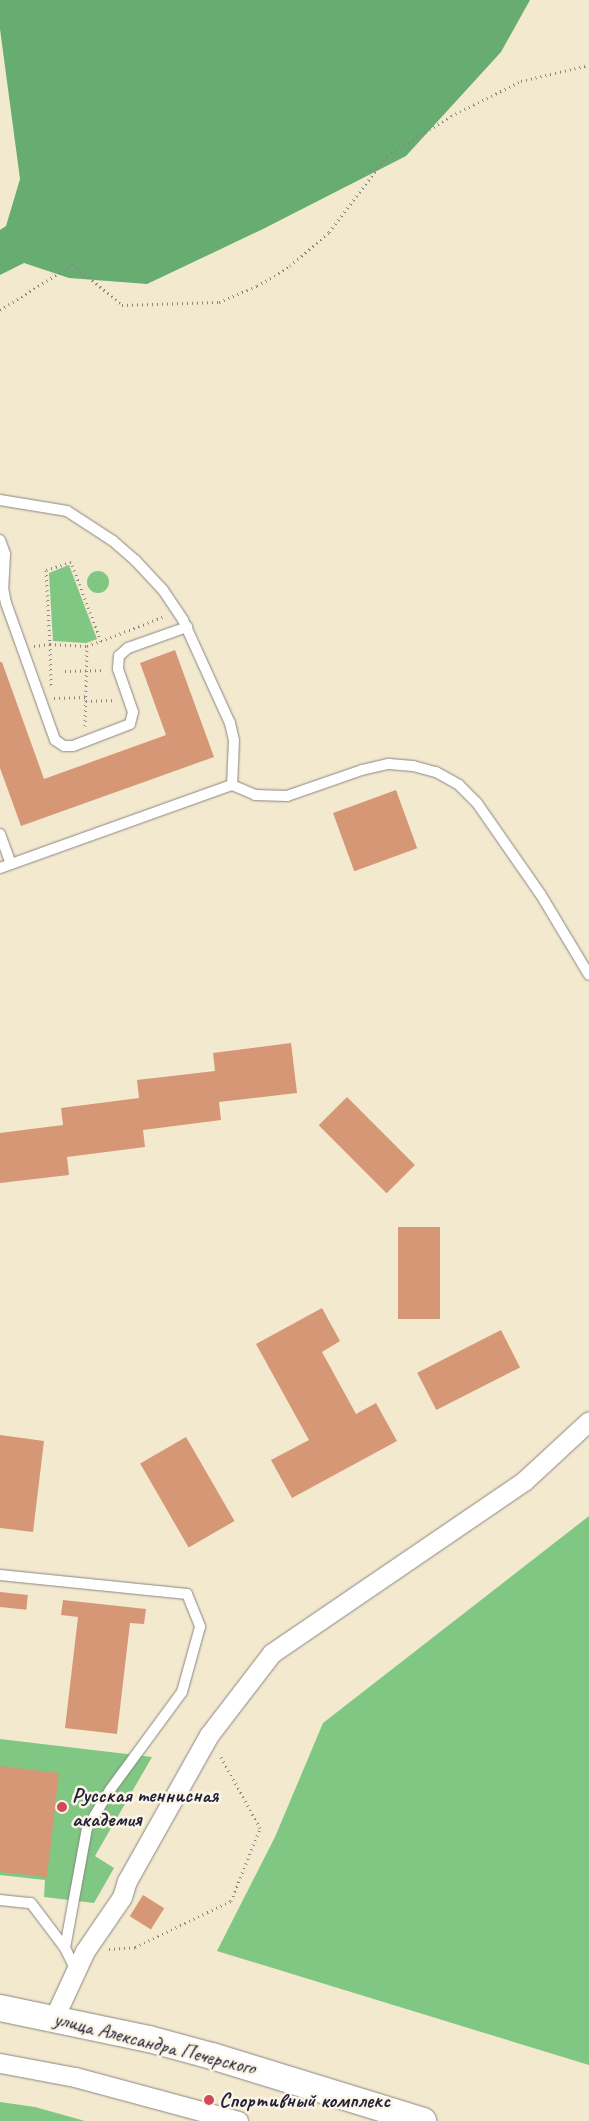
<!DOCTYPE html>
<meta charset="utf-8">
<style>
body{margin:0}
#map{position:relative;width:589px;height:2121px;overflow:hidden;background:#f3e9ce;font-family:Caveat,sans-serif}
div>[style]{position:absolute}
.green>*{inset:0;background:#7fc783}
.round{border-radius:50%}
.forest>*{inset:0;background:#67ac71}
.building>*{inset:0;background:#d69777;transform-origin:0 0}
.path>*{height:3px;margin-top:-1.5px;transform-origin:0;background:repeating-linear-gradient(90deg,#8a8684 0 1px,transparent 0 5px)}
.roads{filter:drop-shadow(0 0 1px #8a8684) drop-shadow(0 0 1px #8a8684)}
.service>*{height:10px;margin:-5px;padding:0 5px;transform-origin:5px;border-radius:5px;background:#fff}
.minor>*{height:19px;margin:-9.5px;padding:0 9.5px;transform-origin:9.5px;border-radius:9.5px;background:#fff}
.secondary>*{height:26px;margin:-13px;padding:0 13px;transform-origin:13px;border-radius:13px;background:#fff}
.dots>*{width:14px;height:14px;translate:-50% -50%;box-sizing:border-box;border:2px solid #fcf5e5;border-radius:50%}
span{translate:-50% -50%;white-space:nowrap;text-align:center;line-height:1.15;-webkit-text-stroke:5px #fcf5e5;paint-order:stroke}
.poi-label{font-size:21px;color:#22223b;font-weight:700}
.left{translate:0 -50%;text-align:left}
.street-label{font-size:21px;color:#22223b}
</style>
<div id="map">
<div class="green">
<div style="clip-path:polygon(69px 565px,97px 639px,86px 643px,53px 641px,49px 573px)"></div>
<div class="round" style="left:87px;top:571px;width:22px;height:22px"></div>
<div style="clip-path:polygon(589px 1516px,589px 2065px,217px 1951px,275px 1837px,323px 1723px)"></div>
<div style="clip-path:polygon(0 1739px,152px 1757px,95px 1856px,114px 1868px,94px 1903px,44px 1897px,45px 1880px,0 1875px)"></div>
<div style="clip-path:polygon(0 2102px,35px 2107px,85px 2121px,0 2121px)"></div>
</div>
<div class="forest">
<div style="clip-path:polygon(0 0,530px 0,501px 52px,406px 156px,261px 230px,147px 284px,69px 278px,24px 263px,0 275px,0 230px,6px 226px,20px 179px,0 29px)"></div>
</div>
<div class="building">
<div style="clip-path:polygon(175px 650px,214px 757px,21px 826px,0 768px,0 662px,2px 662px,44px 779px,166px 735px,140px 663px)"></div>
<div style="left:396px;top:790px;width:62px;height:67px;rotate:70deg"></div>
<div style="clip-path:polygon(291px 1043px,297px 1093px,219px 1102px,221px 1120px,143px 1130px,145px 1147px,67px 1157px,69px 1175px,0 1183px,0 1133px,63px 1125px,61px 1108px,139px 1098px,137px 1080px,215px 1071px,213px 1053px)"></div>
<div style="left:347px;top:1097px;width:96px;height:40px;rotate:45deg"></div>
<div style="left:398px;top:1227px;width:42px;height:92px"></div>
<div style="clip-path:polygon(322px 1308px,340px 1341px,322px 1352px,356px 1414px,376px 1403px,397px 1441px,292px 1498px,271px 1460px,309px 1440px,256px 1344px)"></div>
<div style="left:501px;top:1330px;width:42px;height:94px;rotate:63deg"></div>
<div style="clip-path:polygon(0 1435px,44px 1441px,33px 1532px,0 1528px)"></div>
<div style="left:186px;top:1437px;width:97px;height:53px;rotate:60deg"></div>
<div style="left:0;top:1592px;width:28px;height:15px;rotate:6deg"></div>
<div style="clip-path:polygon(63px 1600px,146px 1609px,144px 1624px,130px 1623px,117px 1734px,65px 1728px,78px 1617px,61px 1615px)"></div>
<div style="clip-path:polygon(0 1766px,59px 1773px,47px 1877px,0 1872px)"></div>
<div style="left:143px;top:1895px;width:25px;height:25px;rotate:32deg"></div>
</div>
<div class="path">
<div style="left:0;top:310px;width:86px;rotate:-32.2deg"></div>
<div style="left:73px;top:264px;width:64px;rotate:39.9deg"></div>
<div style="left:122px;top:305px;width:97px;rotate:-1.8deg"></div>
<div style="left:219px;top:302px;width:41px;rotate:-22.8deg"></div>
<div style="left:257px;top:286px;width:39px;rotate:-31deg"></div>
<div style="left:290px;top:266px;width:52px;rotate:-41.1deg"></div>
<div style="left:329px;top:232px;width:96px;rotate:-52.7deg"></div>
<div style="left:387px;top:156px;width:75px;rotate:-32deg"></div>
<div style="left:451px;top:116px;width:78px;rotate:-26.6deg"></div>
<div style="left:521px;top:81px;width:70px;rotate:-13.2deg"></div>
<div style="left:101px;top:641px;width:85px;rotate:-110.8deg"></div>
<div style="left:71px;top:562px;width:26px;rotate:162deg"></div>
<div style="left:46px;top:570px;width:74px;rotate:86.9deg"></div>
<div style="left:50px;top:644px;width:37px;rotate:3deg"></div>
<div style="left:87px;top:646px;width:15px;rotate:-20deg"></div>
<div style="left:101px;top:641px;width:69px;rotate:-21.3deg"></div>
<div style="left:34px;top:646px;width:16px;rotate:-7deg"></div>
<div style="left:50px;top:644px;width:41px;rotate:88.6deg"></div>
<div style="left:65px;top:671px;width:40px;rotate:-1.4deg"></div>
<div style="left:54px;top:698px;width:32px;rotate:-2deg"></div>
<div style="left:86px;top:701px;width:30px;rotate:-2deg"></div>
<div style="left:85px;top:726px;width:80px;rotate:-88.6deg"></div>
<div style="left:109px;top:1949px;width:26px;rotate:-4deg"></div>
<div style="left:135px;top:1947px;width:106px;rotate:-25.6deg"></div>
<div style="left:231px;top:1901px;width:79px;rotate:-68.3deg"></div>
<div style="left:260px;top:1828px;width:85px;rotate:-118.7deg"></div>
</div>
<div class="roads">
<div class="service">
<div style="left:0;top:500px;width:68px;rotate:9.3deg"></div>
<div style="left:67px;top:511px;width:55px;rotate:33.1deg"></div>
<div style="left:113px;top:541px;width:29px;rotate:41deg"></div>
<div style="left:135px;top:560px;width:41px;rotate:47deg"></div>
<div style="left:163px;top:590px;width:36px;rotate:56deg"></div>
<div style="left:183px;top:620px;width:113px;rotate:65.5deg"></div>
<div style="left:230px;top:723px;width:17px;rotate:77deg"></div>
<div style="left:234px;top:740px;width:45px;rotate:92.5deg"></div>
<div style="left:0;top:540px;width:15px;rotate:70deg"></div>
<div style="left:5px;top:554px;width:34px;rotate:93deg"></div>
<div style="left:3px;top:588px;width:15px;rotate:79deg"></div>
<div style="left:6px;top:603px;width:145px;rotate:70.3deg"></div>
<div style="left:55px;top:740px;width:11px;rotate:34deg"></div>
<div style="left:64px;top:746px;width:9px"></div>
<div style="left:73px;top:746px;width:61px;rotate:-21.1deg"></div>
<div style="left:130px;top:724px;width:12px;rotate:-76deg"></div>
<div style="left:133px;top:712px;width:46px;rotate:-109.2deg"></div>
<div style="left:118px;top:669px;width:13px;rotate:-86deg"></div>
<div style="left:119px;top:656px;width:12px;rotate:-42deg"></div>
<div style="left:128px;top:648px;width:63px;rotate:-19.6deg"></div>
<div style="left:0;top:834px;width:32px;rotate:70deg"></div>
<div style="left:0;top:868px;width:246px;rotate:-19.7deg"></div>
<div style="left:232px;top:785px;width:25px;rotate:23deg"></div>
<div style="left:255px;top:795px;width:32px;rotate:2deg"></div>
<div style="left:287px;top:796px;width:79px;rotate:-19.1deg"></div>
<div style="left:362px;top:770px;width:28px;rotate:-13deg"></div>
<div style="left:389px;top:764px;width:24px;rotate:5deg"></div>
<div style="left:413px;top:766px;width:24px;rotate:15deg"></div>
<div style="left:436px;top:772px;width:26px;rotate:29deg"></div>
<div style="left:459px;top:785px;width:25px;rotate:45deg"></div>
<div style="left:477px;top:803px;width:112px;rotate:55.2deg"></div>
<div style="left:541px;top:895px;width:93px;rotate:59deg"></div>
<div style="left:0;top:1575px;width:188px;rotate:5.8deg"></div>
<div style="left:187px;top:1594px;width:35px;rotate:68deg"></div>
<div style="left:200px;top:1627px;width:67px;rotate:105.5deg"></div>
<div style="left:182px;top:1692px;width:122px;rotate:126.3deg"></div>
<div style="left:110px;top:1790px;width:44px;rotate:121.2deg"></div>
<div style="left:87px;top:1828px;width:122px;rotate:100.4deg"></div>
<div style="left:65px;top:1948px;width:25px;rotate:64deg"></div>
<div style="left:0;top:1900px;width:31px;rotate:6deg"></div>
<div style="left:31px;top:1903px;width:56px;rotate:52.9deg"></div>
</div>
<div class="minor">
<div style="left:54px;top:2018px;width:74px;rotate:-65.2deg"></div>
<div style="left:85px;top:1951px;width:65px;rotate:-55.6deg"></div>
<div style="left:122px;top:1897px;width:17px;rotate:-73deg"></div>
<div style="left:127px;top:1881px;width:167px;rotate:-60.7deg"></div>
<div style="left:209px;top:1735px;width:103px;rotate:-52.5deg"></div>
<div style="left:272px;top:1653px;width:305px;rotate:-34.3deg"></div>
<div style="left:524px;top:1481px;width:88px;rotate:-42.7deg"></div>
<div style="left:0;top:2063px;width:76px;rotate:10.6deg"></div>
<div style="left:75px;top:2077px;width:169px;rotate:15.1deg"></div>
</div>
<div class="secondary">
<div style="left:0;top:2008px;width:152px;rotate:11.8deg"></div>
<div style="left:149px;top:2039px;width:65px;rotate:15.1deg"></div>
<div style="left:212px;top:2056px;width:221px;rotate:17.1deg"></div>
</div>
</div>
<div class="dots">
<div style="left:62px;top:1807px;background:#d1495b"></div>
<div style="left:209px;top:2100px;background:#d1495b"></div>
</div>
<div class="poi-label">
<span class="left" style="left:72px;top:1807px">Русская теннисная<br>академия</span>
<span class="left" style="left:219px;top:2100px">Спортивный комплекс</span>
</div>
<div class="street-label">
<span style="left:155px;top:2043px;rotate:14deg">улица Александра Печерского</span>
</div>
</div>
